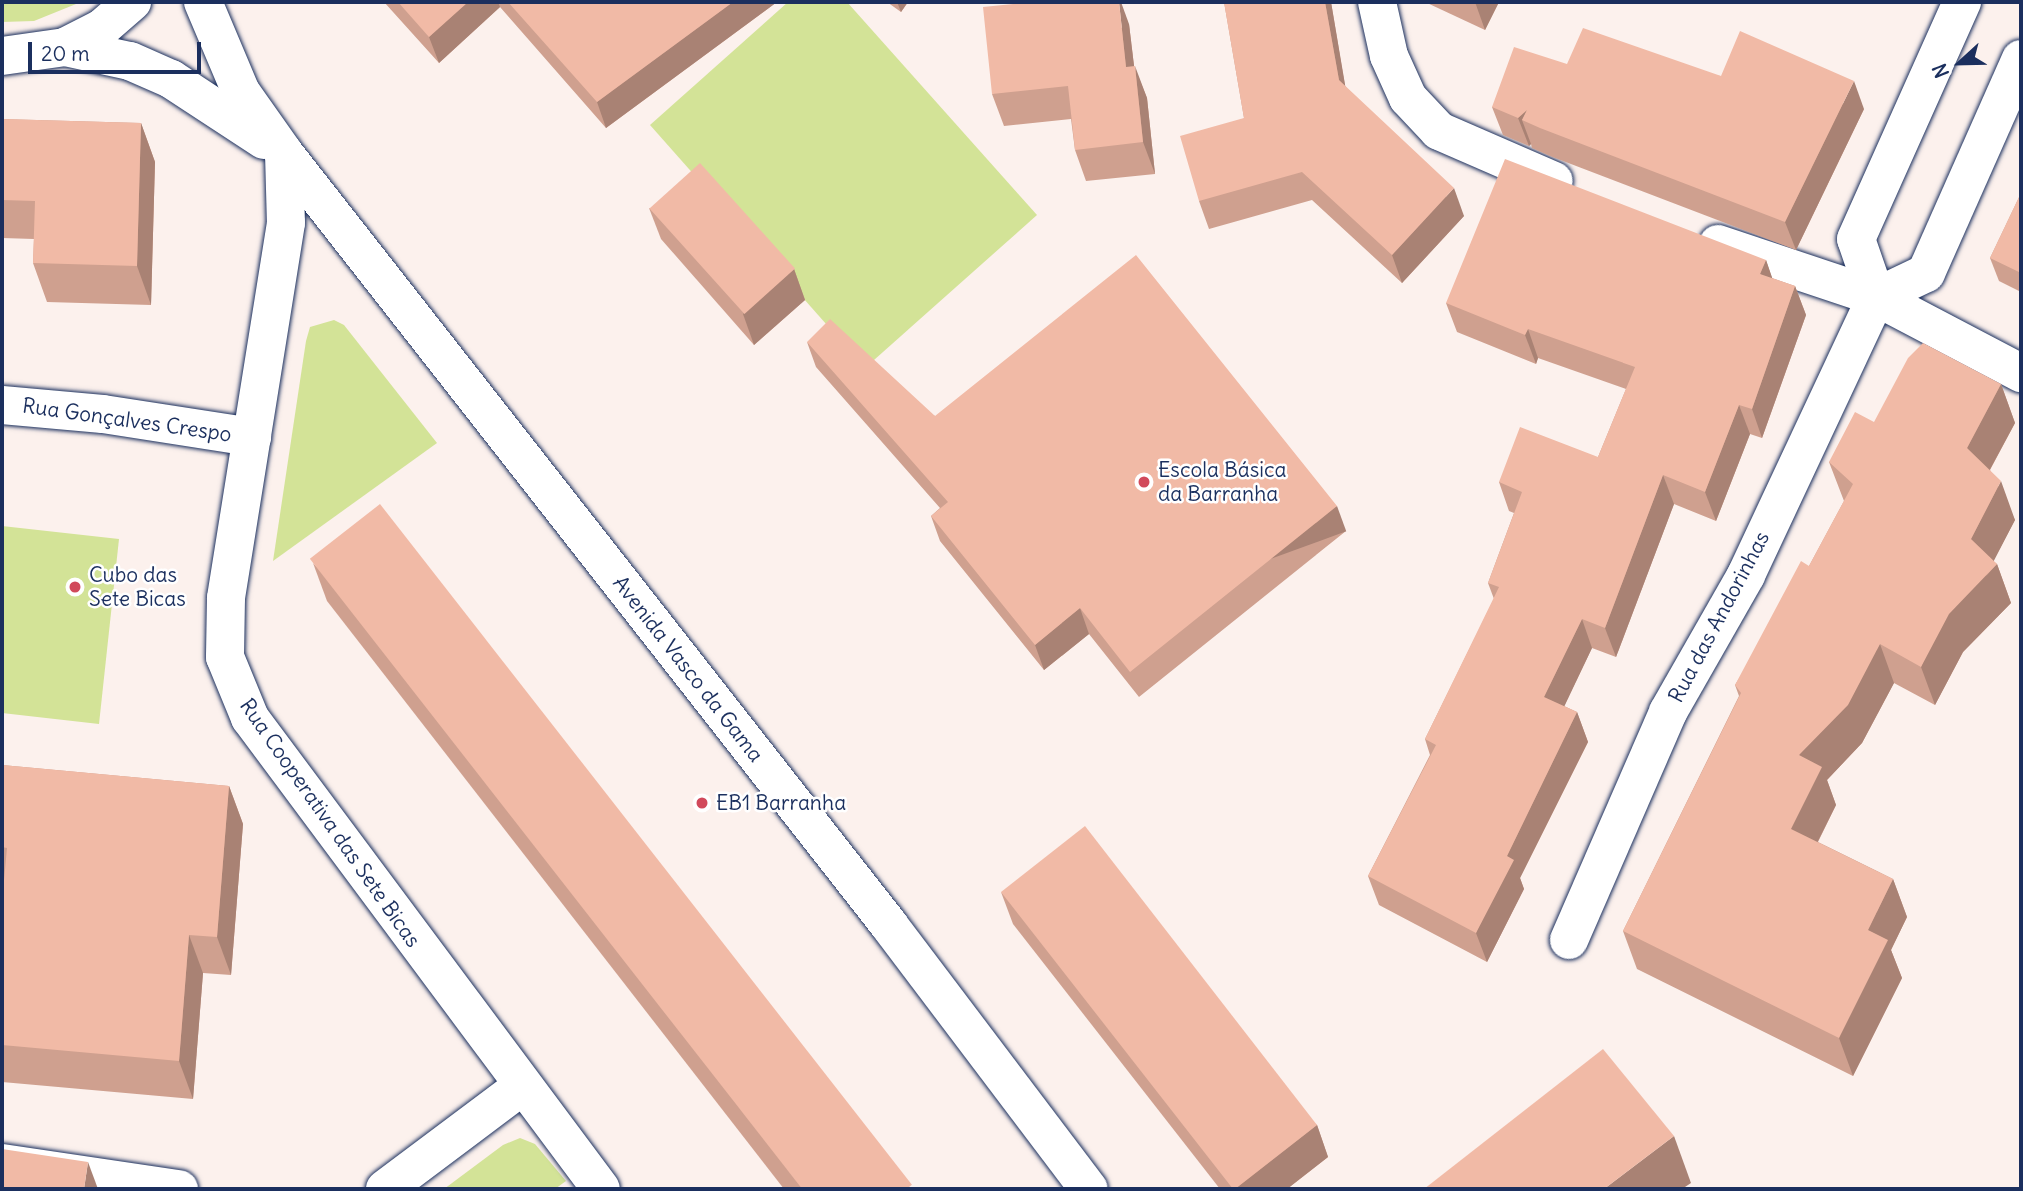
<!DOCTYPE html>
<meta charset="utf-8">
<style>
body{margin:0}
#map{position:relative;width:2023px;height:1191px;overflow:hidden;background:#fcf1ed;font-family:Delius,sans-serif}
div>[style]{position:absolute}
.green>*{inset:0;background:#d3e397}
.roads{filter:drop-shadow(0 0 2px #1b2f5e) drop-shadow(0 0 2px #1b2f5e)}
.minor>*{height:38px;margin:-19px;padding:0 19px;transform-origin:19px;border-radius:19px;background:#fff}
.secondary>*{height:38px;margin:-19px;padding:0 19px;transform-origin:19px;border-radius:19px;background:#fff}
.wall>*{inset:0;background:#cfa08f}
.shaded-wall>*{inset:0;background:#a98274;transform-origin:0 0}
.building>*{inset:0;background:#f1baa6;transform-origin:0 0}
.dots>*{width:19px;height:19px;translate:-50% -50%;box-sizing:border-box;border:4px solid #fff;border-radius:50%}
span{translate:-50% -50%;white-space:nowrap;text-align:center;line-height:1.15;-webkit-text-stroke:5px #fff;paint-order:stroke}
.street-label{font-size:21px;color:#1b2f5e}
.poi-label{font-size:21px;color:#1b2f5e}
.left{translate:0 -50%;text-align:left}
.frame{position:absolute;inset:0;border:4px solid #1b2f5e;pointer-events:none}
.north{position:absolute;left:1925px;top:28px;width:70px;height:70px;-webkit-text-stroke:5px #fff;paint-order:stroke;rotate:248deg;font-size:19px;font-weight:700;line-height:28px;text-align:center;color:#1b2f5e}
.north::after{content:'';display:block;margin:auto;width:24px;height:32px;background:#1b2f5e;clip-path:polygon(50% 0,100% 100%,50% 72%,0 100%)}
.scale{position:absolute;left:28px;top:42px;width:173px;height:32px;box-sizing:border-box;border:4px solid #1b2f5e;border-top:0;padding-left:9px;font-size:21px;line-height:24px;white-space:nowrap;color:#1b2f5e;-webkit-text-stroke:5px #fff;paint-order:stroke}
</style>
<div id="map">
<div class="green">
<div style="clip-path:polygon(2px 2px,81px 2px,34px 21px,2px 22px)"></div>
<div style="clip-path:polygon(788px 2px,847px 2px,1037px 215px,865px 368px,650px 125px)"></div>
<div style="clip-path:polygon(334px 320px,344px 325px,437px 443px,273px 561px,306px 341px,310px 327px)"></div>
<div style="clip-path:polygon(2px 526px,119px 539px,99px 724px,2px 713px)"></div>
<div style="clip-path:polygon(520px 1138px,535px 1144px,566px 1181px,555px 1189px,444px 1189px,503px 1145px)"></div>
</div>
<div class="roads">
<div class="minor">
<div style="left:1377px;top:2px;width:55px;rotate:77.5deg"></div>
<div style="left:1389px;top:56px;width:46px;rotate:65.7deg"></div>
<div style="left:1408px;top:98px;width:45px;rotate:46.8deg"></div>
<div style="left:1439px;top:131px;width:125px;rotate:23.5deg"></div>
<div style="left:284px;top:153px;width:70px;rotate:88.4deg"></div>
<div style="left:286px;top:223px;width:380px;rotate:99.1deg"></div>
<div style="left:226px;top:598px;width:59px;rotate:91deg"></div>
<div style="left:225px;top:657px;width:66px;rotate:67.7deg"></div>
<div style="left:250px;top:718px;width:587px;rotate:53.31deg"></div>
<div style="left:1718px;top:244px;width:167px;rotate:18.5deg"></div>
<div style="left:1876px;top:297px;width:164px;rotate:27.7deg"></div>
<div style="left:1876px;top:297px;width:61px;rotate:-109deg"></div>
<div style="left:1856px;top:239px;width:260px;rotate:-65.9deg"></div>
<div style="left:2px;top:405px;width:101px;rotate:5.1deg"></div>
<div style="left:103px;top:414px;width:151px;rotate:8.8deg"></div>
<div style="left:1569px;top:940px;width:249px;rotate:-66.5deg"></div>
<div style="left:1668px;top:712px;width:158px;rotate:-60.3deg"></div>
<div style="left:1746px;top:575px;width:307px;rotate:-64.9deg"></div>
<div style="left:1876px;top:297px;width:55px;rotate:-25.6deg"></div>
<div style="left:1926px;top:273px;width:234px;rotate:-66.1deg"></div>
<div style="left:2px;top:1163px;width:179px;rotate:8.4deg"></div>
<div style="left:385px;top:1189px;width:171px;rotate:-36.9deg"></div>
</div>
<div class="secondary">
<div style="left:203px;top:2px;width:98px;rotate:67.1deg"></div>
<div style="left:241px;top:92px;width:75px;rotate:54.8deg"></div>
<div style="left:284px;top:153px;width:981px;rotate:51.91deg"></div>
<div style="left:889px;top:925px;width:331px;rotate:52.9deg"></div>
<div style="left:65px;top:47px;width:66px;rotate:12.2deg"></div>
<div style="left:130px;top:61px;width:45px;rotate:23.7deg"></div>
<div style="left:171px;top:79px;width:111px;rotate:33.3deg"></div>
<div style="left:2px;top:56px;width:64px;rotate:-8.1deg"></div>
<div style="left:65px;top:47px;width:42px;rotate:-27.2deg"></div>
<div style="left:102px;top:28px;width:40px;rotate:-41deg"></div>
</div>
</div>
<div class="wall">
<div style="clip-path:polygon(384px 2px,777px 2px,606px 128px,500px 7px,439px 63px)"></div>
<div style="clip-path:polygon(887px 2px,908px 2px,901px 12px)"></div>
<div style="clip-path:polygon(1224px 2px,1331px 2px,1345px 86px,1464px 216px,1402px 283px,1312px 200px,1209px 229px,1199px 201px,1244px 118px)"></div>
<div style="clip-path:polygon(1425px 2px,1499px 2px,1485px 30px)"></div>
<div style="clip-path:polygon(1129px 24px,1134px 66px,1147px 98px,1155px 174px,1086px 181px,1075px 150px,1071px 119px,1004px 126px,992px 94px)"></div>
<div style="clip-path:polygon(1567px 64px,1721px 76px,1864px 109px,1796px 250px,1550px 156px,1532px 148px,1531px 144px,1529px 146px,1503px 135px,1492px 107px)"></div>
<div style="clip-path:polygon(2px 119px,141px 123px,155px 162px,151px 305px,47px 302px,33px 263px,34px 239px,2px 238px)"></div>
<div style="clip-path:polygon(2021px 193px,2021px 292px,1999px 281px,1990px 258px)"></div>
<div style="clip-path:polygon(649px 208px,794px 269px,805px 300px,754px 345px,661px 239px)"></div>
<div style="clip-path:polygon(1766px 260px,1772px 278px,1795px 286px,1806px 315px,1762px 438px,1750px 434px,1716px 521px,1674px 504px,1616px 657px,1592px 648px,1564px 706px,1577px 712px,1588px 742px,1520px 878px,1524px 889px,1487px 962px,1379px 905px,1368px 876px,1430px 755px,1425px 739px,1494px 599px,1488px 583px,1514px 513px,1509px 511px,1499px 482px,1598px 457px,1626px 389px,1538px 358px,1536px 364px,1457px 332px,1446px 303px)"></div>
<div style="clip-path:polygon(807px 342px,935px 416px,1346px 531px,1139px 697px,1089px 634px,1044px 670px,940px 541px,931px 516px,940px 508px,816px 367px)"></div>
<div style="clip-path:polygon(2001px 384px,2015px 423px,1990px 470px,2015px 520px,1993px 561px,1997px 564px,2011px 603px,1963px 652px,1935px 705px,1894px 683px,1862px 743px,1827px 780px,1836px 805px,1818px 842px,1893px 879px,1907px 917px,1891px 950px,1902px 978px,1853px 1076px,1637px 969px,1623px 931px,1739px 696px,1735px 685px,1809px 566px,1844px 501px,1829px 462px)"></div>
<div style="clip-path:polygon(313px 563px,906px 1189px,784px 1189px,327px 601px)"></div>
<div style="clip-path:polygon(2px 765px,229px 786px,243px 824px,231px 975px,203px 973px,193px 1099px,2px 1082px,2px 902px,3px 884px,2px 884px)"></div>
<div style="clip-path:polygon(1001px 892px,1317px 1125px,1328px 1157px,1287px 1189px,1220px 1189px,1013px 924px)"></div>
</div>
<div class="shaded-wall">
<div style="clip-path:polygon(468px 2px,498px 2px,500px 7px,439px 63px,429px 37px)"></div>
<div style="clip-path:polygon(733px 2px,777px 2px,606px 128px,597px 102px)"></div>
<div style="clip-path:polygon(897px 2px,908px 2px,901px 12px)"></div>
<div style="clip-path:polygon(1119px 2px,1121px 2px,1129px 24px,1138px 99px,1126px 67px)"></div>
<div style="clip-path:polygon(1325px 2px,1331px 2px,1349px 108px,1339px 80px)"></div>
<div style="clip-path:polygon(1475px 2px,1499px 2px,1485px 30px)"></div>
<div style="clip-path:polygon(1135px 66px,1147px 98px,1155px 174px,1143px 142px)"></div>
<div style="clip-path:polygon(1854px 81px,1864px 109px,1796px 250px,1785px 222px)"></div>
<div style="clip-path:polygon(1527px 110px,1522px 120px,1531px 144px,1529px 146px,1518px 118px)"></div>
<div style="clip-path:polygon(141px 123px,155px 162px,151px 305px,137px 266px)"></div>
<div style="clip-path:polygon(1454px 188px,1464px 216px,1402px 283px,1392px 255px)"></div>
<div style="clip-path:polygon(1766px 260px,1776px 289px,1760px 274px)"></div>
<div style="clip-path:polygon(794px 269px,805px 300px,754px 345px,743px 314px)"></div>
<div style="clip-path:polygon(1795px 286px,1806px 315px,1762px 438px,1752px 409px)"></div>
<div style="clip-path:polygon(1528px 329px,1538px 358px,1536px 364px,1525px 335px)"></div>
<div style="clip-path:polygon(2001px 384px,2015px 423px,1981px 486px,1967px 448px)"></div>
<div style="clip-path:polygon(1739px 405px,1750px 434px,1716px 521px,1705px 492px)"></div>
<div style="clip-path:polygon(1663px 475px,1674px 504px,1616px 657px,1605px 628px)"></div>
<div style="clip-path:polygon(2001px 481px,2015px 520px,1986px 576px,1997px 564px,2011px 603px,1963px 652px,1935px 705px,1921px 667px,1971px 539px)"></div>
<div style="left:1337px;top:506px;width:27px;height:265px;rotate:70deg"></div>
<div style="clip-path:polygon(1080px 608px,1089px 634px,1044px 670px,1035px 645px)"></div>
<div style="clip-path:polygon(1582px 619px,1592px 648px,1555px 726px,1544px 697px)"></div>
<div style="clip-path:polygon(1880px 644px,1894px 683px,1862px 743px,1827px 780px,1836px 805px,1805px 867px,1791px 829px,1799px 755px)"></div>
<div style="clip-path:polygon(1577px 712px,1588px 742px,1520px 878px,1524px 889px,1487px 962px,1476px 933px,1507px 856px)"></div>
<div style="clip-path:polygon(229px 786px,243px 824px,231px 975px,217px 937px)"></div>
<div style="clip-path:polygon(1893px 879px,1907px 917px,1891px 950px,1902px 978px,1853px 1076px,1839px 1038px,1868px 930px)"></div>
<div style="clip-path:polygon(189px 935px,203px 973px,193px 1099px,179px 1061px)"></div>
<div style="clip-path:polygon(1317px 1125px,1328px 1157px,1287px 1189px,1235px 1189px)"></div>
<div style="clip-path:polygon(1674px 1136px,1691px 1183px,1682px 1189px,1604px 1189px)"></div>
<div style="clip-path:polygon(88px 1162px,98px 1189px,84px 1189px)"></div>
</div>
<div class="building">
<div style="clip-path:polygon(398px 2px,468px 2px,429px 37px)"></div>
<div style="clip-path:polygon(508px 2px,733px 2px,597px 102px)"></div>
<div style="clip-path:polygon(1032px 2px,1119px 2px,1126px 67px,1135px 66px,1143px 142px,1075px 150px,1068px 86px,992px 94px,983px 7px)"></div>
<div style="clip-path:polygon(1224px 2px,1325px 2px,1339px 80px,1454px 188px,1392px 255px,1302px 172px,1199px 201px,1180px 136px,1244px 118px)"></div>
<div style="clip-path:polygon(1583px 28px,1721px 76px,1740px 31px,1854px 81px,1785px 222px,1540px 128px,1522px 120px,1527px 110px,1518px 118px,1492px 107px,1514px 47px,1567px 64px)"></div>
<div style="clip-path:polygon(2px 119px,141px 123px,137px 266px,33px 263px,35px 201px,2px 200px)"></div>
<div style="clip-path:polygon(1505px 159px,1766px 260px,1760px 274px,1795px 286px,1752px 409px,1739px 405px,1705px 492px,1663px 475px,1605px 628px,1582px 619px,1544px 697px,1577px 712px,1507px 856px,1514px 860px,1476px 933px,1368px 876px,1436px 745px,1425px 739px,1499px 587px,1488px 583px,1522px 492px,1499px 482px,1520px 427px,1598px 457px,1635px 367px,1528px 329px,1525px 335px,1446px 303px)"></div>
<div style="left:700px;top:163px;width:142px;height:68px;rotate:48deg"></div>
<div style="clip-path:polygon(2021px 193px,2021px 273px,1990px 258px)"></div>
<div style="clip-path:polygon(1136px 255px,1337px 506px,1130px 672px,1080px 608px,1035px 645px,931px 516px,948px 502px,807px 342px,830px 319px,935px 416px)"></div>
<div style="clip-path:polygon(1923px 343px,2001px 384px,1967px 448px,2001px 481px,1971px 539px,1997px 564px,1949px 614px,1921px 667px,1880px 644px,1848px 705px,1799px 755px,1822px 767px,1791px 829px,1893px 879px,1868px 930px,1888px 940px,1839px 1038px,1623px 931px,1741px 693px,1735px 685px,1801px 561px,1809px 566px,1853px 484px,1829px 462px,1855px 412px,1874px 422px,1908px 358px)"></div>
<div style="left:380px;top:504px;width:864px;height:89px;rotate:52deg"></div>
<div style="clip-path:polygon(2px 765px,229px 786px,217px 937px,189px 935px,179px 1061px,2px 1045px,2px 902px,7px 848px,2px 847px)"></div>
<div style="clip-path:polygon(1085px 826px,1317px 1125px,1235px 1189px,1233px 1189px,1001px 892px)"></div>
<div style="clip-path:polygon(1603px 1049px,1674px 1136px,1604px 1189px,1424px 1189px)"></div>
<div style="clip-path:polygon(2px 1149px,88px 1162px,84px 1189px,2px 1189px)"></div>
</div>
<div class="dots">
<div style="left:1144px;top:482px;background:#d1495b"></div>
<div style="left:75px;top:587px;background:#d1495b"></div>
<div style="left:702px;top:803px;background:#d1495b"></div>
</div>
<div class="street-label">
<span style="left:127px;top:420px;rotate:8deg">Rua Gonçalves Crespo</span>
<span style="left:1719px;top:617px;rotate:-62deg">Rua das Andorinhas</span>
<span style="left:688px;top:669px;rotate:52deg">Avenida Vasco da Gama</span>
<span style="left:330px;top:823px;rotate:55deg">Rua Cooperativa das Sete Bicas</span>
</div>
<div class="poi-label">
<span class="left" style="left:1158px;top:482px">Escola Básica<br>da Barranha</span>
<span class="left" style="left:89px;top:587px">Cubo das<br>Sete Bicas</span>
<span class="left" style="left:716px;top:803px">EB1 Barranha</span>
</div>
<div class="frame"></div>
<div class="north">N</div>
<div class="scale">20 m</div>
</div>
